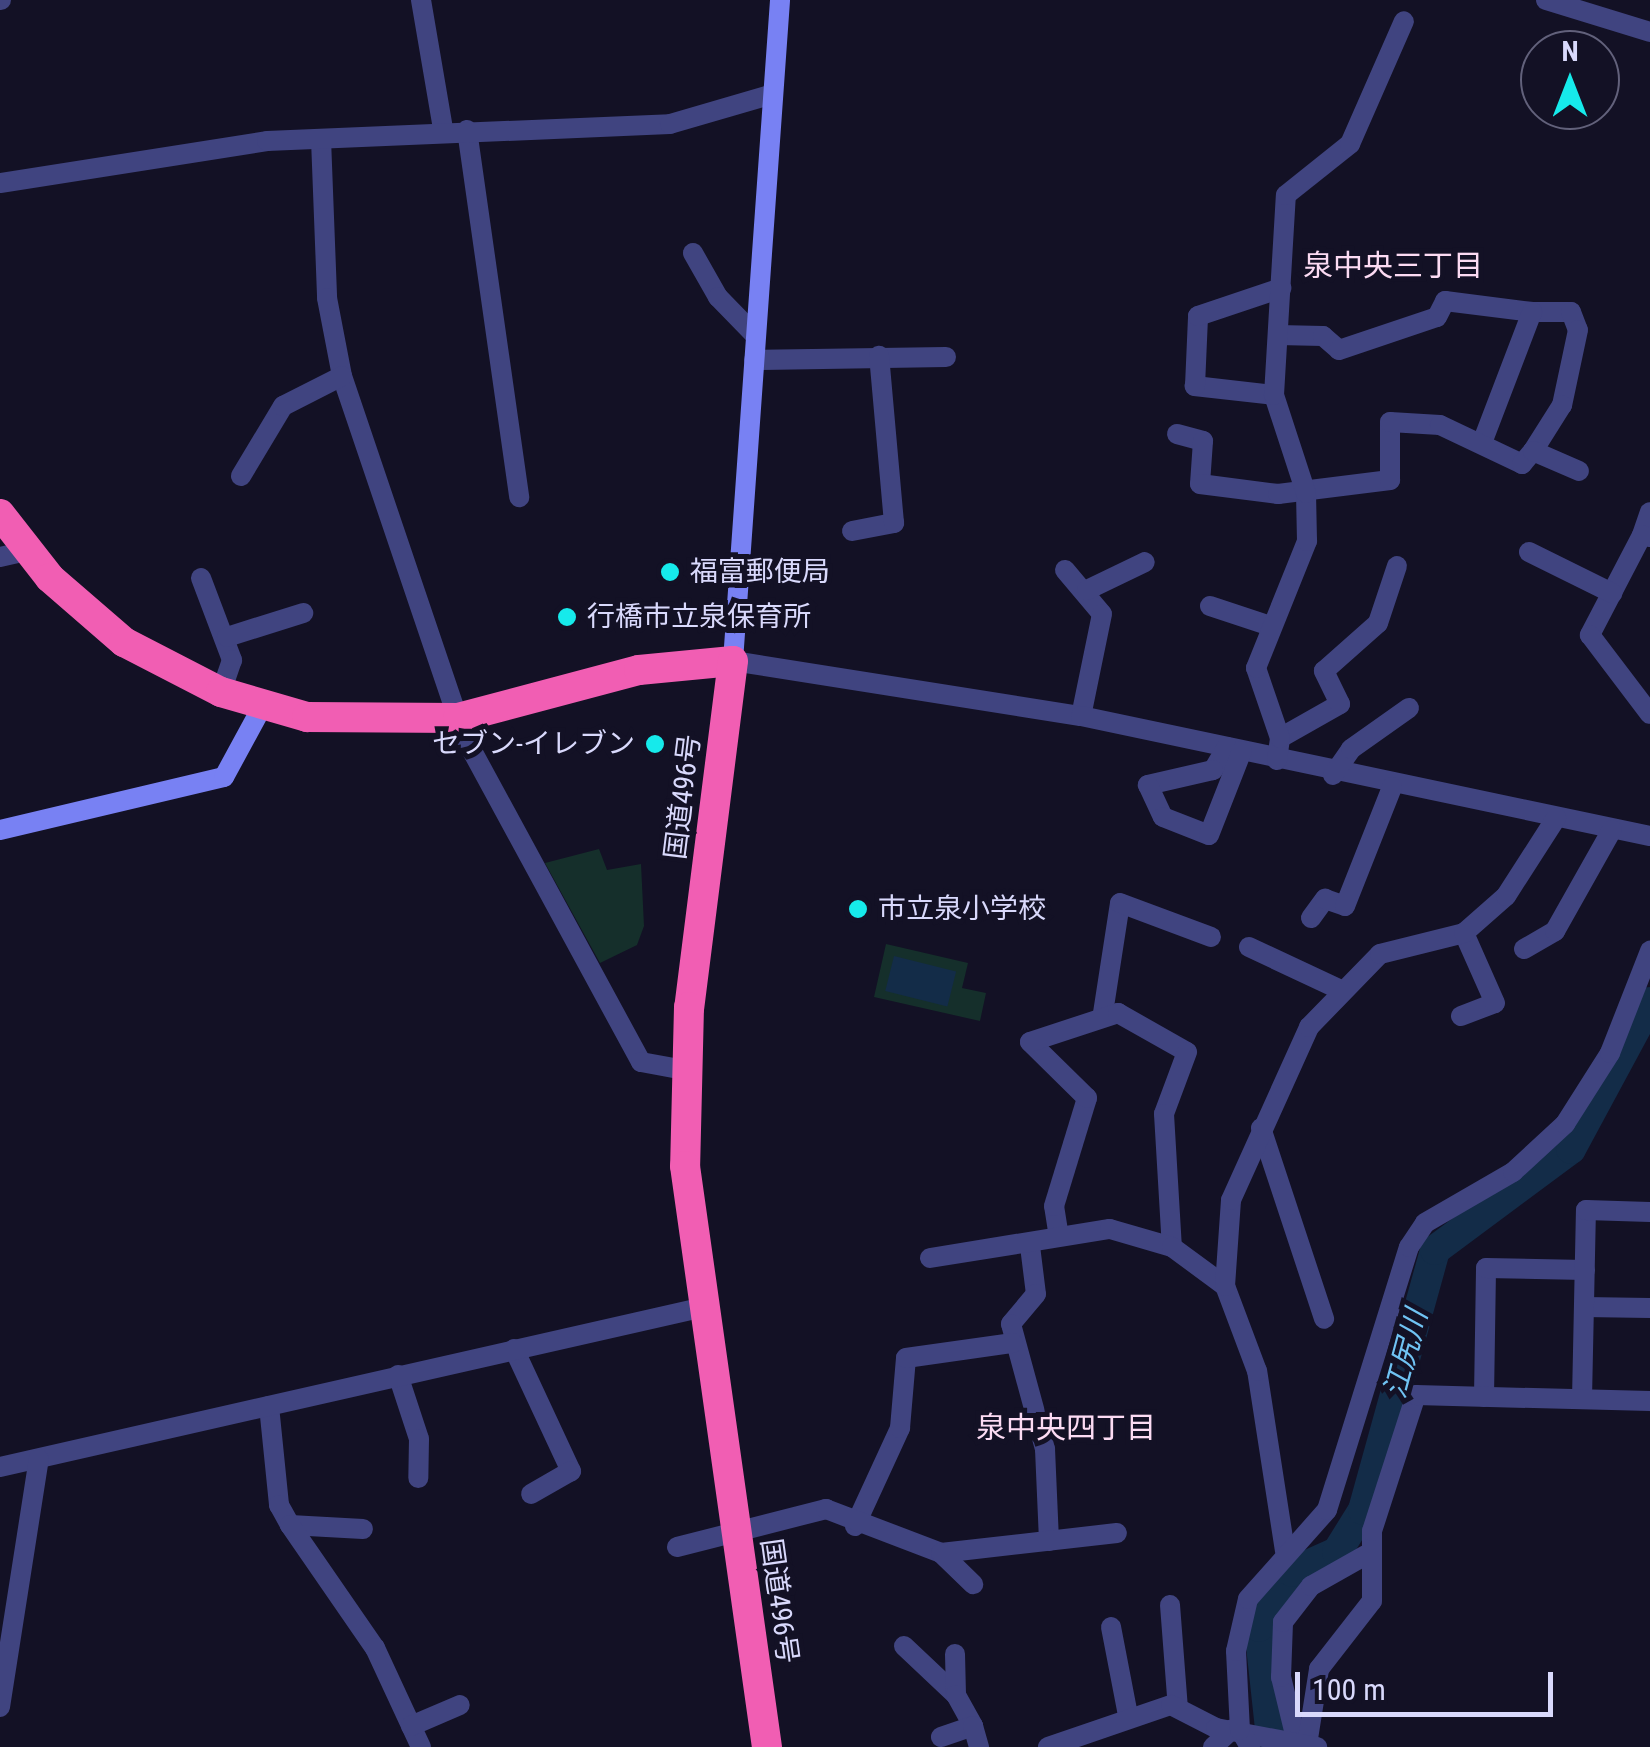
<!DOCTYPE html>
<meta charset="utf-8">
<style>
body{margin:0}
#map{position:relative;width:1650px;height:1747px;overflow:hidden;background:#131125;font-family:"Roboto Condensed","Noto Sans JP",sans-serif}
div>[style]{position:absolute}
.green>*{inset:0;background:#152f2b}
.water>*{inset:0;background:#132c48;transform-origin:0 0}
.river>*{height:30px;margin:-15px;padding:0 15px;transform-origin:15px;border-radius:15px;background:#132c48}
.street>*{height:20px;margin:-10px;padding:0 10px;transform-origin:10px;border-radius:10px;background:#404480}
.secondary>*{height:20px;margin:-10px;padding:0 10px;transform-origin:10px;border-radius:10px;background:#7881f3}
.highway>*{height:30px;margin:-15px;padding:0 15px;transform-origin:15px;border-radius:15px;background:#f15eb3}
.dots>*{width:28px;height:28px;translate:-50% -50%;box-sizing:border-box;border:5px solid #131125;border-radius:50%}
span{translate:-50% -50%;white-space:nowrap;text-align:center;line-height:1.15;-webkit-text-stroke:10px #131125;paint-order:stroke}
.poi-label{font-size:28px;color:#d9d9fc}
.left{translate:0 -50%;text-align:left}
.right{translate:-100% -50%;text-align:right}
.street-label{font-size:28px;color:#d9d9fc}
.neighbourhood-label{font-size:30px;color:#fcdbf3}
.water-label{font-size:30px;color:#70c3f3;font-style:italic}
.north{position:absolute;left:1520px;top:30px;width:100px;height:100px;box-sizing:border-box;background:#131125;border:2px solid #62617b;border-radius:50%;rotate:0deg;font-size:28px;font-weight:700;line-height:40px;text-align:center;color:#d9d9fc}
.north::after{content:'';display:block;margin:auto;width:35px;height:45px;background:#16eaeb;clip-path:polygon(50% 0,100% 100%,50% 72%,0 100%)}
.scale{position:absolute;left:1295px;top:1672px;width:258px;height:45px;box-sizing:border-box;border:5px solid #d9d9fc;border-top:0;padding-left:12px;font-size:30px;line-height:35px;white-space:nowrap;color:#d9d9fc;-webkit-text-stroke:8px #131125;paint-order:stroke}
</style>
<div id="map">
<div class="green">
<div style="clip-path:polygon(599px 849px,607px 870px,641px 864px,644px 926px,637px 945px,600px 963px,545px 863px)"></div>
<div style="clip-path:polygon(886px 944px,968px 963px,962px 988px,986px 993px,980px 1021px,874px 997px)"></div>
</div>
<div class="water">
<div style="left:894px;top:956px;width:64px;height:36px;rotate:14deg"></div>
</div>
<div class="river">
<div style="left:1272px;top:1747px;width:121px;rotate:-96.2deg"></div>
<div style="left:1259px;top:1627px;width:64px;rotate:-59deg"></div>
<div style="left:1292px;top:1572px;width:49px;rotate:-24deg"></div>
<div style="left:1337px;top:1552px;width:49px;rotate:-58.2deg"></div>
<div style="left:1363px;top:1510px;width:270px;rotate:-74.5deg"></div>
<div style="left:1435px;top:1250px;width:169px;rotate:-36.6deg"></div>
<div style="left:1571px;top:1149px;width:167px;rotate:-61.7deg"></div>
</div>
<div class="street">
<div style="left:0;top:0;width:1px"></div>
<div style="left:421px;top:0;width:131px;rotate:80.3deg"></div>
<div style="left:1546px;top:0;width:109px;rotate:17.1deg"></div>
<div style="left:467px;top:130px;width:371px;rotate:81.9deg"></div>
<div style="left:321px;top:139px;width:159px;rotate:87.8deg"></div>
<div style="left:327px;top:298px;width:79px;rotate:79.1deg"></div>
<div style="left:342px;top:376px;width:380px;rotate:71.3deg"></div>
<div style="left:464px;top:736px;width:371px;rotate:61.5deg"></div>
<div style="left:641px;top:1062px;width:45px;rotate:10.3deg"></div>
<div style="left:0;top:183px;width:270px;rotate:-8.9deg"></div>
<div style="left:267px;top:141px;width:403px;rotate:-2.4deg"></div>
<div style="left:670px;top:124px;width:107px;rotate:-16.2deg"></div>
<div style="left:693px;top:253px;width:51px;rotate:60.4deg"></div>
<div style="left:718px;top:297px;width:54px;rotate:45.7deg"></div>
<div style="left:1532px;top:312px;width:39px"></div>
<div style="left:1571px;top:312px;width:19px;rotate:69deg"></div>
<div style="left:1578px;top:330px;width:77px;rotate:102deg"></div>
<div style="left:1562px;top:405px;width:54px;rotate:122.2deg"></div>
<div style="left:1278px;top:335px;width:45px;rotate:1.3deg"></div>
<div style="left:1323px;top:336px;width:21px;rotate:41deg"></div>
<div style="left:1339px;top:350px;width:103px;rotate:-18.6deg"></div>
<div style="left:1437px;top:317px;width:18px;rotate:-63deg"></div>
<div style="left:1445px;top:301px;width:88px;rotate:7.2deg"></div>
<div style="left:1532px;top:312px;width:140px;rotate:110.9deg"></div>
<div style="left:754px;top:360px;width:192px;rotate:-0.9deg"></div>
<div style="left:1274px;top:395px;width:80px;rotate:-173.5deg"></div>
<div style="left:1195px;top:386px;width:70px;rotate:-87.5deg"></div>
<div style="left:1198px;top:316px;width:88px;rotate:-18.6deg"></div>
<div style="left:1177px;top:434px;width:27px;rotate:15deg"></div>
<div style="left:1203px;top:441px;width:43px;rotate:94deg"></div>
<div style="left:1200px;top:484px;width:79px;rotate:7.3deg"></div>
<div style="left:1278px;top:494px;width:113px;rotate:-7.1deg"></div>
<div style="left:1390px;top:480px;width:58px;rotate:-90deg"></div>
<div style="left:1390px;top:422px;width:50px;rotate:3.4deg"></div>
<div style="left:1440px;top:425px;width:91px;rotate:25.4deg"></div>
<div style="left:1522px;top:464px;width:17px;rotate:-50deg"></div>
<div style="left:1533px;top:451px;width:50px;rotate:23.5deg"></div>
<div style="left:241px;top:476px;width:82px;rotate:-59deg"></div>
<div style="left:283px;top:406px;width:66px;rotate:-27deg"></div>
<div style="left:852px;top:531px;width:43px;rotate:-10.8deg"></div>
<div style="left:894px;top:523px;width:168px;rotate:-95.1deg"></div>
<div style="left:1642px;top:535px;width:24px;rotate:-71deg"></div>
<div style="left:1650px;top:537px;width:8px;rotate:-166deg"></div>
<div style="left:1642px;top:535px;width:113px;rotate:117.5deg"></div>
<div style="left:1590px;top:635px;width:99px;rotate:52.8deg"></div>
<div style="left:1529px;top:552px;width:93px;rotate:26.3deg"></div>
<div style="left:0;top:557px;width:26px;rotate:-13deg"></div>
<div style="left:1065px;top:570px;width:57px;rotate:49.9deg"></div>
<div style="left:1102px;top:614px;width:104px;rotate:101.6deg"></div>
<div style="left:201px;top:578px;width:88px;rotate:69.3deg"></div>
<div style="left:232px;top:660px;width:34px;rotate:109deg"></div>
<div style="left:1087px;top:590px;width:64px;rotate:-25.8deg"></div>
<div style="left:1210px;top:606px;width:63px;rotate:18.4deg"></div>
<div style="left:227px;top:637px;width:80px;rotate:-17.5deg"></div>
<div style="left:733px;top:661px;width:352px;rotate:9deg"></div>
<div style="left:1081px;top:716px;width:582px;rotate:11.91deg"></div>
<div style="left:1280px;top:738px;width:69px;rotate:-29.5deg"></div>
<div style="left:1340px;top:704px;width:37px;rotate:-116deg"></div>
<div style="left:1324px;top:671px;width:72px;rotate:-41.6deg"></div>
<div style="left:1378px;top:623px;width:60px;rotate:-71.6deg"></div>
<div style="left:1227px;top:747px;width:27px;rotate:121deg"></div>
<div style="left:1213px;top:770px;width:67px;rotate:167deg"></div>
<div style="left:1148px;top:785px;width:35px;rotate:65deg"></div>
<div style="left:1163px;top:817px;width:49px;rotate:21.4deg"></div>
<div style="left:1209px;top:835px;width:90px;rotate:-68.6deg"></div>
<div style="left:1277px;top:760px;width:22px;rotate:-82deg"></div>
<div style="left:1280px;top:738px;width:74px;rotate:-108.9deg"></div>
<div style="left:1256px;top:668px;width:137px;rotate:-68.1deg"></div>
<div style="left:1307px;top:541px;width:48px;rotate:-91.2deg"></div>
<div style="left:1306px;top:493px;width:103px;rotate:-108.1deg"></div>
<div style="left:1274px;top:395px;width:200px;rotate:-86.6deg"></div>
<div style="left:1286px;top:195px;width:82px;rotate:-38.6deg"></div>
<div style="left:1350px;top:144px;width:134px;rotate:-66.3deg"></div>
<div style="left:1333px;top:775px;width:32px;rotate:-55deg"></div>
<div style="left:1351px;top:749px;width:71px;rotate:-35.3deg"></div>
<div style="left:1311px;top:918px;width:24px;rotate:-54deg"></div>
<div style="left:1325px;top:899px;width:21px;rotate:19deg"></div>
<div style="left:1345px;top:906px;width:128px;rotate:-68.4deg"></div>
<div style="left:1249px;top:947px;width:104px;rotate:25.1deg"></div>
<div style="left:1524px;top:949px;width:36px;rotate:-30deg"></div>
<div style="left:1555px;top:931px;width:116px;rotate:-60.6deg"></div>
<div style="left:1103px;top:1013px;width:111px;rotate:-81.2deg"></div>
<div style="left:1120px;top:903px;width:97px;rotate:20.5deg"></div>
<div style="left:1461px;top:1016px;width:36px;rotate:-21deg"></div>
<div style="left:1495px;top:1003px;width:77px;rotate:-113.9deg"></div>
<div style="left:1261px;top:1128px;width:201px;rotate:71.7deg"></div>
<div style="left:1058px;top:1231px;width:25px;rotate:-99deg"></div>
<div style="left:1054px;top:1206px;width:113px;rotate:-73deg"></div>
<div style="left:1087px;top:1098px;width:80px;rotate:-135.5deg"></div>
<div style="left:1030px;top:1042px;width:93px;rotate:-18.2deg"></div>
<div style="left:1118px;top:1013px;width:79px;rotate:29.5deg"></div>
<div style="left:1187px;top:1052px;width:66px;rotate:110.4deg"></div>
<div style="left:1164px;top:1114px;width:133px;rotate:86.6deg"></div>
<div style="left:1030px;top:1246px;width:48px;rotate:82.9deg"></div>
<div style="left:1036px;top:1294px;width:39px;rotate:130deg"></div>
<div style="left:1011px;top:1324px;width:130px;rotate:74.8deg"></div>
<div style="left:1045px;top:1449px;width:92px;rotate:87.5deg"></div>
<div style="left:930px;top:1258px;width:182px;rotate:-9.2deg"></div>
<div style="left:1110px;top:1229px;width:65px;rotate:16.2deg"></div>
<div style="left:1172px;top:1247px;width:66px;rotate:36.3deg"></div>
<div style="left:1584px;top:1307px;width:66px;rotate:0.9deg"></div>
<div style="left:514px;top:1349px;width:135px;rotate:65deg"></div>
<div style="left:571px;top:1471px;width:46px;rotate:150.1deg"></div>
<div style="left:398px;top:1375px;width:67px;rotate:71.8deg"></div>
<div style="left:419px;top:1439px;width:39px;rotate:91deg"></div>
<div style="left:1484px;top:1397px;width:129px;rotate:-89.1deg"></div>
<div style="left:1486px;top:1268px;width:99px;rotate:1.2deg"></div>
<div style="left:1582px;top:1399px;width:189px;rotate:-88.8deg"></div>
<div style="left:1586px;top:1210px;width:64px;rotate:1.8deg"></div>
<div style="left:269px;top:1406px;width:100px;rotate:84.2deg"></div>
<div style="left:279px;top:1505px;width:23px;rotate:61deg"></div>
<div style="left:290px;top:1525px;width:73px;rotate:3.1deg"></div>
<div style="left:0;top:1467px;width:722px;rotate:-12.8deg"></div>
<div style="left:290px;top:1525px;width:150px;rotate:55.4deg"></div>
<div style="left:375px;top:1648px;width:109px;rotate:65.1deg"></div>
<div style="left:855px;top:1526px;width:108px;rotate:-65.3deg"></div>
<div style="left:900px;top:1428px;width:70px;rotate:-85.1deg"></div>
<div style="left:906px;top:1358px;width:108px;rotate:-8deg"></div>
<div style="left:677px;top:1547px;width:154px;rotate:-14.3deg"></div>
<div style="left:826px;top:1509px;width:123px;rotate:20.9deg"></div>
<div style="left:941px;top:1553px;width:177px;rotate:-6.5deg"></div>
<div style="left:1285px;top:1551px;width:182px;rotate:-98.8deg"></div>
<div style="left:1257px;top:1371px;width:91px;rotate:-110.6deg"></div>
<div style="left:1225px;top:1286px;width:86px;rotate:-86deg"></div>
<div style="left:1231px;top:1200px;width:190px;rotate:-65.7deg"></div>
<div style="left:1309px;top:1027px;width:102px;rotate:-45.8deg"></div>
<div style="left:1380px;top:954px;width:87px;rotate:-14deg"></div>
<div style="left:1464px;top:933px;width:56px;rotate:-41.4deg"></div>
<div style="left:1506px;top:896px;width:93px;rotate:-57.3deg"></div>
<div style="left:941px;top:1553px;width:45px;rotate:44.1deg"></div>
<div style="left:1170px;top:1605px;width:103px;rotate:85.6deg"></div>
<div style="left:1111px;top:1627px;width:90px;rotate:79.1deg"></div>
<div style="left:904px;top:1646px;width:71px;rotate:43.3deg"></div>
<div style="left:955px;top:1654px;width:41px;rotate:88.6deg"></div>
<div style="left:956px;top:1695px;width:35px;rotate:61deg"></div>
<div style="left:0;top:1707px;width:251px;rotate:-81.1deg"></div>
<div style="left:411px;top:1726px;width:53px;rotate:-23.2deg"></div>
<div style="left:941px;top:1737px;width:34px;rotate:-19deg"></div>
<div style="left:973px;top:1726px;width:22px;rotate:74deg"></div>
<div style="left:1297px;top:1743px;width:68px;rotate:-103.6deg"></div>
<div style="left:1281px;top:1677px;width:55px;rotate:-87.9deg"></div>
<div style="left:1283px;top:1622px;width:46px;rotate:-52.1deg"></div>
<div style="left:1311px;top:1586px;width:63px;rotate:-29.4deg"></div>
<div style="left:1307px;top:1745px;width:77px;rotate:-81deg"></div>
<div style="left:1319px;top:1669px;width:86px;rotate:-52.1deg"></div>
<div style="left:1372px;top:1601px;width:70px;rotate:-90deg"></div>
<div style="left:1372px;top:1531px;width:143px;rotate:-72.1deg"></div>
<div style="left:1416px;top:1395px;width:234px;rotate:1.5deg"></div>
<div style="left:1048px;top:1747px;width:130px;rotate:-18.9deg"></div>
<div style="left:1171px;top:1705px;width:51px;rotate:27.1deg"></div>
<div style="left:1216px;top:1728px;width:103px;rotate:10.7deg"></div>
<div style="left:1213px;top:1747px;width:26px;rotate:-43deg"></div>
<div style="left:1250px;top:1747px;width:20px;rotate:-120deg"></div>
<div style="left:1240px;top:1730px;width:79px;rotate:-92.9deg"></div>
<div style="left:1236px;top:1651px;width:53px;rotate:-77deg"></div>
<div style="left:1248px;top:1599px;width:119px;rotate:-48.4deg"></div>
<div style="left:1327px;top:1510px;width:275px;rotate:-72.7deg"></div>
<div style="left:1409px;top:1247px;width:29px;rotate:-56deg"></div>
<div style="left:1425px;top:1223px;width:102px;rotate:-30.1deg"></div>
<div style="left:1513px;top:1172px;width:71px;rotate:-42.7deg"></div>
<div style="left:1565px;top:1124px;width:84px;rotate:-57.6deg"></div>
<div style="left:1610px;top:1053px;width:110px;rotate:-68.6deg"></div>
</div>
<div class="secondary">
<div style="left:733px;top:661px;width:663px;rotate:-85.93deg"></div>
<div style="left:0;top:830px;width:230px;rotate:-13.3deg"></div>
<div style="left:224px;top:777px;width:80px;rotate:-61.5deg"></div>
</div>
<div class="highway">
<div style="left:0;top:514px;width:81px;rotate:52deg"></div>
<div style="left:50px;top:578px;width:98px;rotate:40.9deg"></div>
<div style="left:124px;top:642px;width:109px;rotate:27.3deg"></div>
<div style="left:221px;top:692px;width:90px;rotate:16.2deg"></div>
<div style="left:307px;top:717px;width:151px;rotate:0.4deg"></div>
<div style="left:458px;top:718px;width:187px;rotate:-14.9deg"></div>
<div style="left:639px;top:670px;width:94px;rotate:-5.5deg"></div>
<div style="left:733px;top:661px;width:349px;rotate:97.2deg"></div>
<div style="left:689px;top:1007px;width:159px;rotate:91.4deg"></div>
<div style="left:685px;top:1166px;width:587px;rotate:81.97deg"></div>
</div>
<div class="dots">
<div style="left:670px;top:572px;background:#16eaeb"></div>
<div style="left:567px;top:617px;background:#16eaeb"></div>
<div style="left:655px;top:744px;background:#16eaeb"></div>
<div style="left:858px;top:909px;background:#16eaeb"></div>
</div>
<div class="poi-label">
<span class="left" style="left:690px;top:572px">福富郵便局</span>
<span class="left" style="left:587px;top:617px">行橋市立泉保育所</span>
<span class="right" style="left:635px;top:744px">セブン-イレブン</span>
<span class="left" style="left:878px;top:909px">市立泉小学校</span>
</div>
<div class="street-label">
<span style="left:683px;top:797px;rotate:-83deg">国道496号</span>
<span style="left:779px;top:1601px;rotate:82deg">国道496号</span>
</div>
<div class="neighbourhood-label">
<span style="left:1393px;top:266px">泉中央三丁目</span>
<span style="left:1066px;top:1428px">泉中央四丁目</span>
</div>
<div class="water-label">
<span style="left:1406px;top:1354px;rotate:-75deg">江尻川</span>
</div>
<div class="north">N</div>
<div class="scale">100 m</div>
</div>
